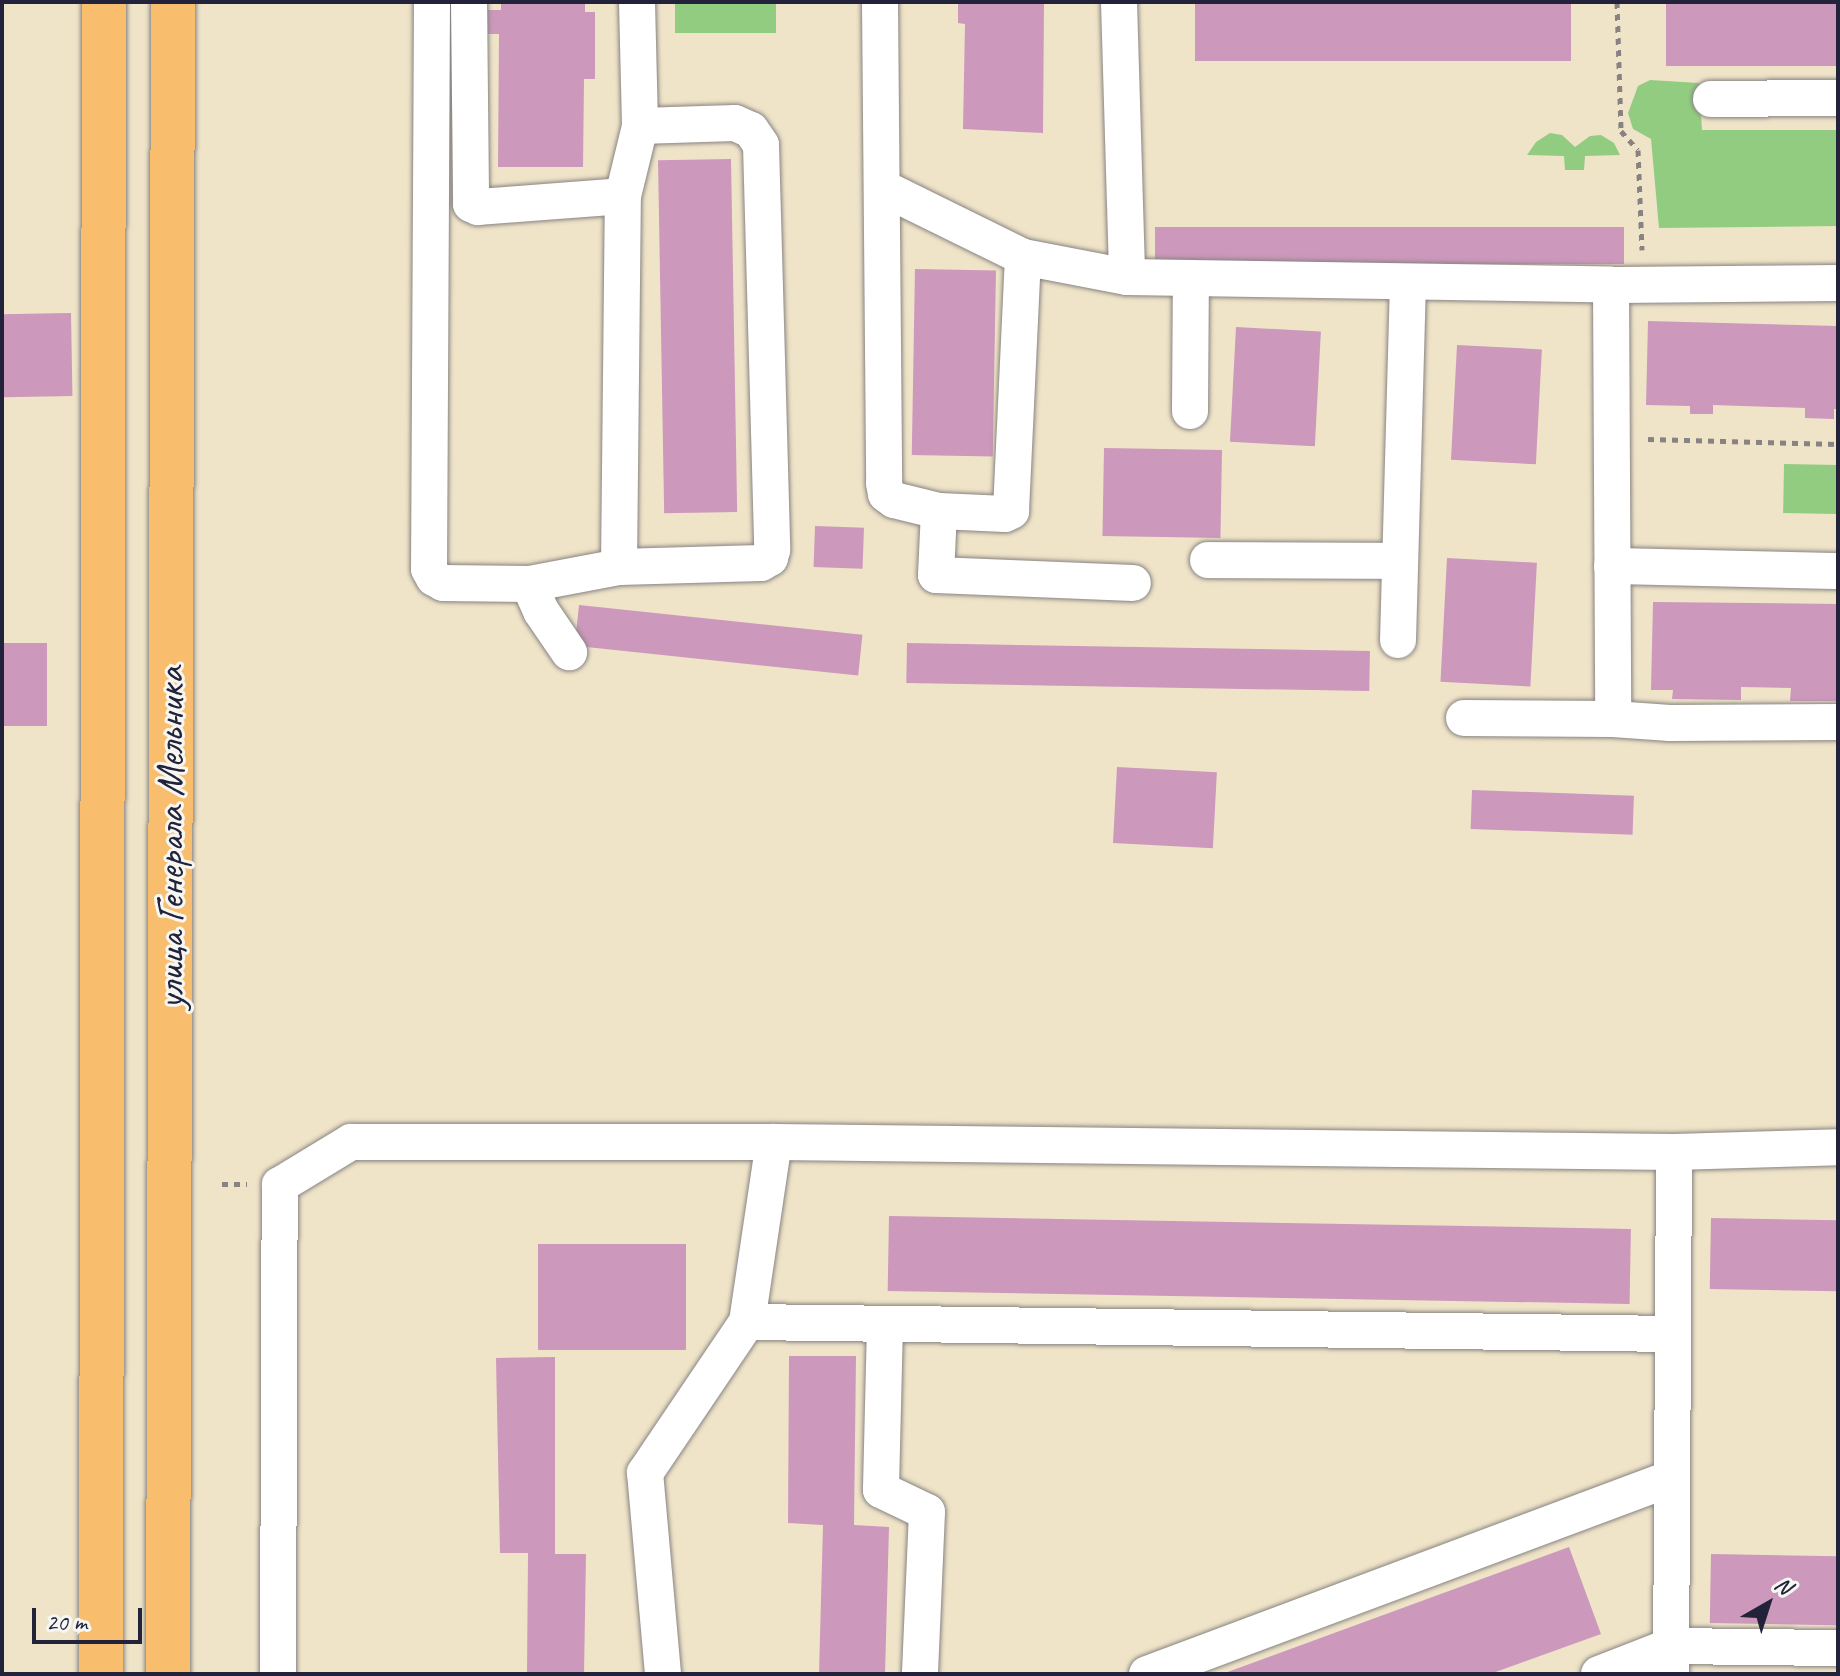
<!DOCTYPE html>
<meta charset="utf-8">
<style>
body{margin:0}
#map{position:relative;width:1840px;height:1676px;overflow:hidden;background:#efe4c8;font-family:Caveat,sans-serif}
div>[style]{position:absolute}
.green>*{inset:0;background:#92cc81;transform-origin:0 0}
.building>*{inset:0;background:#cc98bb;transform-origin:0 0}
.path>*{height:5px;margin-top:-2.5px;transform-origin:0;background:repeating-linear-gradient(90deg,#888382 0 6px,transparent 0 12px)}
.roads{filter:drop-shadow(0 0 2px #888382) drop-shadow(0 0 2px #888382)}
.minor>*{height:36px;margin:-18px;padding:0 18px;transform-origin:18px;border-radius:18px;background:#fff}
.major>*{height:44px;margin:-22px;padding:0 22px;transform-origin:22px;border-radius:22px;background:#f9be6d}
span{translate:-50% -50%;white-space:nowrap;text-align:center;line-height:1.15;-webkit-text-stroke:6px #f6f6f2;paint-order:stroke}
.street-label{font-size:40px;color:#22223b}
.frame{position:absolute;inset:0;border:4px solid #22223b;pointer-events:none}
.north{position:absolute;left:1728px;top:1564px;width:80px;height:80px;-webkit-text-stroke:6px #f6f6f2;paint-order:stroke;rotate:39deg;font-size:22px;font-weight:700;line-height:32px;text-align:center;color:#22223b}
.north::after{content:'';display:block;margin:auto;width:28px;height:36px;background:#22223b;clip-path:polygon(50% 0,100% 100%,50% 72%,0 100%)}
.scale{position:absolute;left:32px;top:1608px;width:110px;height:36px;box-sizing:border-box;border:4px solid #22223b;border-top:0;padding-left:10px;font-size:24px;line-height:28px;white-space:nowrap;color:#22223b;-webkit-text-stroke:6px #f6f6f2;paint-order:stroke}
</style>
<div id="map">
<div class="green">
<div style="left:675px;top:2px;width:101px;height:31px"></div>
<div style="clip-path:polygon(1650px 80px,1699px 83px,1702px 130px,1838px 130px,1838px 226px,1659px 228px,1651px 139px,1633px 129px,1628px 113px,1638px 86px)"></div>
<div style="clip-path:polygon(1550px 133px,1562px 135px,1575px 147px,1590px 136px,1601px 135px,1614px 143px,1620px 155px,1585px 156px,1584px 170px,1565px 170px,1564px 156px,1527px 155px,1536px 142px)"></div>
<div style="left:1784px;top:464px;width:54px;height:49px;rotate:1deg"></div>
</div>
<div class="building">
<div style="clip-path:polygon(501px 2px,585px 2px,585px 12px,595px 12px,595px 79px,584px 79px,583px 167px,498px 167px,499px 34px,488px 34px,488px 10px,501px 10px)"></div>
<div style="clip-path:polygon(958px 2px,1044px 2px,1043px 133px,963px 129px,965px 24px,958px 23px)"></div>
<div style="left:1195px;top:2px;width:376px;height:59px"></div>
<div style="left:1666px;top:2px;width:172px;height:64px"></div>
<div style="left:731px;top:159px;width:353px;height:73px;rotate:89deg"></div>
<div style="left:1155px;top:227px;width:469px;height:37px"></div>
<div style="left:915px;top:269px;width:81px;height:186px;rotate:1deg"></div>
<div style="left:71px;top:313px;width:83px;height:69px;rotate:89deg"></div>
<div style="clip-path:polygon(1648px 321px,1838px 326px,1838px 409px,1834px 409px,1834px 419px,1805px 418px,1805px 408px,1713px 405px,1713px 414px,1690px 414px,1690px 406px,1646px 405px)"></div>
<div style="left:1236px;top:327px;width:85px;height:115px;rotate:3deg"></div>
<div style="left:1457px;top:345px;width:85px;height:115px;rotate:3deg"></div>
<div style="left:1104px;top:448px;width:118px;height:88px;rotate:1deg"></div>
<div style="left:815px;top:526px;width:49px;height:41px;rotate:2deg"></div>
<div style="left:1447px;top:558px;width:90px;height:124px;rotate:3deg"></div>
<div style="clip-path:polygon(1653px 602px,1838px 604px,1838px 701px,1790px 701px,1791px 688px,1741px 687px,1741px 700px,1672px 699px,1673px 690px,1651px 690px)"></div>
<div style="left:579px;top:605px;width:285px;height:41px;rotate:6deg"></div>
<div style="left:2px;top:643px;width:45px;height:83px"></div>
<div style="left:907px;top:643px;width:463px;height:40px;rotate:1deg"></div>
<div style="left:1117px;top:767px;width:100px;height:76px;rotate:3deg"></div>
<div style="left:1472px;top:790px;width:162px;height:39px;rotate:2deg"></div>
<div style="left:889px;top:1216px;width:742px;height:75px;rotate:1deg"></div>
<div style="left:1711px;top:1218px;width:127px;height:71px;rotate:1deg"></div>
<div style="left:538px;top:1244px;width:148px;height:106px"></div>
<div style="clip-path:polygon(789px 1356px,856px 1356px,854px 1525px,889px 1527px,885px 1674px,819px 1674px,823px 1525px,788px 1523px)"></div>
<div style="clip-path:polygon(555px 1357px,555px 1554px,586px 1554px,584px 1674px,527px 1674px,528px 1553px,500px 1553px,496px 1358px)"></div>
<div style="clip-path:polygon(1569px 1547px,1601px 1634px,1490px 1674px,1222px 1674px)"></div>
<div style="left:1711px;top:1554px;width:127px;height:69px;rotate:1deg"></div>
</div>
<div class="path">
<div style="left:1617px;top:2px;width:129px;rotate:88.2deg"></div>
<div style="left:1621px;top:131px;width:25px;rotate:48deg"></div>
<div style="left:1638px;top:150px;width:100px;rotate:87.7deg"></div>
<div style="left:1648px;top:439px;width:190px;rotate:1.5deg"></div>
<div style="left:222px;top:1184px;width:25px"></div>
</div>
<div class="roads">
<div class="minor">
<div style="left:432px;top:2px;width:567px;rotate:90.3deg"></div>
<div style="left:429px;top:569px;width:10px;rotate:61deg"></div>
<div style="left:434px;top:578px;width:10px;rotate:29deg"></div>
<div style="left:443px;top:583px;width:86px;rotate:0.7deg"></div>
<div style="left:529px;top:584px;width:30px;rotate:66deg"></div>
<div style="left:541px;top:611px;width:50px;rotate:55.7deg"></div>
<div style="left:469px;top:2px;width:202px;rotate:89.4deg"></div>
<div style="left:471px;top:204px;width:8px;rotate:23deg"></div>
<div style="left:478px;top:207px;width:145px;rotate:-4.3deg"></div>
<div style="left:637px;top:2px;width:124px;rotate:88.6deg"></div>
<div style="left:640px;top:126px;width:95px;rotate:-1.8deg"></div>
<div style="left:735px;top:123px;width:17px;rotate:24deg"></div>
<div style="left:751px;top:130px;width:18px;rotate:56deg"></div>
<div style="left:761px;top:145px;width:405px;rotate:88.4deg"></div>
<div style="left:772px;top:550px;width:8px;rotate:104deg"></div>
<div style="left:770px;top:558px;width:10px;rotate:151deg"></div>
<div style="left:761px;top:563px;width:142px;rotate:178.4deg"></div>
<div style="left:619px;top:567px;width:371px;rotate:-89.4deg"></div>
<div style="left:623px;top:196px;width:72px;rotate:-76.3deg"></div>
<div style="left:880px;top:2px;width:481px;rotate:89.5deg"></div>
<div style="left:884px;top:483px;width:11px;rotate:80deg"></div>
<div style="left:886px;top:494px;width:10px;rotate:37deg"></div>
<div style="left:894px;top:500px;width:46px;rotate:13.7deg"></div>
<div style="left:939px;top:511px;width:66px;rotate:2.6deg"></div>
<div style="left:1005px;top:514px;width:7px;rotate:-27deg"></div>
<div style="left:1011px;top:511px;width:254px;rotate:-87.3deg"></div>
<div style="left:1119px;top:2px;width:275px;rotate:88.3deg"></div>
<div style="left:1711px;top:99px;width:127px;rotate:-0.5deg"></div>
<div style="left:883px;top:188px;width:156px;rotate:26.2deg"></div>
<div style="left:1023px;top:257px;width:106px;rotate:10.9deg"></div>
<div style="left:1127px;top:277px;width:484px;rotate:0.9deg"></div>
<div style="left:1611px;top:285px;width:227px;rotate:-0.5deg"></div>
<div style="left:1611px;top:285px;width:434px;rotate:89.7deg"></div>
<div style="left:1613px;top:719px;width:57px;rotate:4deg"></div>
<div style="left:1670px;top:723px;width:168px;rotate:-0.3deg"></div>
<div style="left:1190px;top:411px;width:133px;rotate:-89.6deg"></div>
<div style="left:939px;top:511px;width:64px;rotate:92.7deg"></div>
<div style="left:936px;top:575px;width:197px;rotate:2.3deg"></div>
<div style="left:1208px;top:560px;width:192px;rotate:0.3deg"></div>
<div style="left:1612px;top:566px;width:226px;rotate:1.3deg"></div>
<div style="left:529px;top:584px;width:92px;rotate:-10.7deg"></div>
<div style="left:1398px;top:640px;width:358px;rotate:-88.4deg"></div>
<div style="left:1464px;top:718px;width:149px;rotate:0.4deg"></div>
<div style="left:747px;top:1322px;width:926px;rotate:0.74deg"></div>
<div style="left:885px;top:1324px;width:166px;rotate:91.4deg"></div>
<div style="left:881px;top:1490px;width:51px;rotate:25.6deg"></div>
<div style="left:927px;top:1512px;width:162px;rotate:92.5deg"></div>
<div style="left:278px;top:1674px;width:489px;rotate:-89.8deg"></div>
<div style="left:280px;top:1185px;width:83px;rotate:-31.2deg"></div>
<div style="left:351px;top:1142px;width:423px"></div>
<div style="left:774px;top:1142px;width:900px;rotate:0.64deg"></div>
<div style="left:1674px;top:1152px;width:164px;rotate:-1.7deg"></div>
<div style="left:663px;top:1674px;width:202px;rotate:-95.1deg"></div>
<div style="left:645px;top:1473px;width:182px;rotate:-56deg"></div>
<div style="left:747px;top:1322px;width:182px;rotate:-81.5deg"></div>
<div style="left:1147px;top:1674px;width:560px;rotate:-20.47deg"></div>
<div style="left:1599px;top:1674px;width:77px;rotate:-21.3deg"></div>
<div style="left:1671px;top:1646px;width:167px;rotate:0.7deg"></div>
<div style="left:1671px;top:1674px;width:522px;rotate:-89.67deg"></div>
</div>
<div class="major">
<div style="left:101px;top:1674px;width:1672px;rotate:-89.9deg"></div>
<div style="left:168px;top:1674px;width:1672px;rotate:-89.83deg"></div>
</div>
</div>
<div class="street-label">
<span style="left:170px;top:838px;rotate:-90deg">улица Генерала Мельника</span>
</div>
<div class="frame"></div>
<div class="north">N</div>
<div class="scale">20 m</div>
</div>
